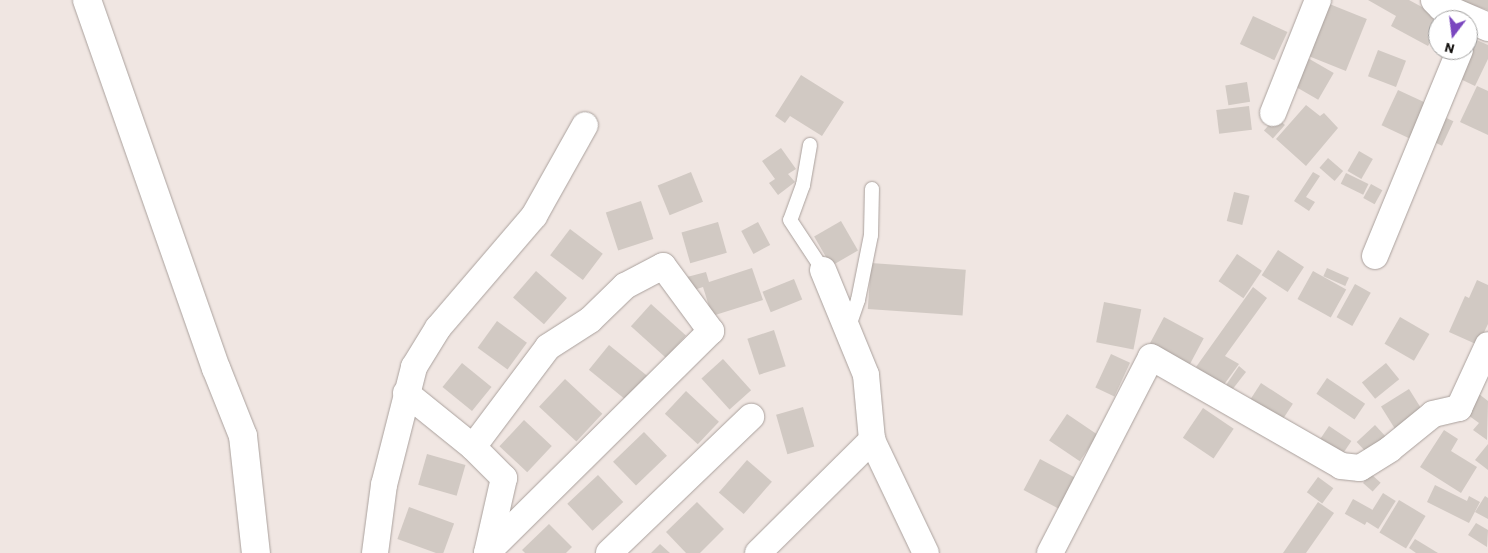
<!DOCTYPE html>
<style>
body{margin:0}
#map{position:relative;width:1488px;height:553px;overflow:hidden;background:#f0e6e2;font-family:Barlow,sans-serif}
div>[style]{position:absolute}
.building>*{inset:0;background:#d1c9c3;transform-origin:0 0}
.roads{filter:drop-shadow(0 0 1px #aaa19d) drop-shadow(0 0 1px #aaa19d)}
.lane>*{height:14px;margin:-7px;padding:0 7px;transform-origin:7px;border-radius:7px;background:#fff}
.street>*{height:26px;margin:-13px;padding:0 13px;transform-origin:13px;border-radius:13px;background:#fff}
.secondary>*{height:28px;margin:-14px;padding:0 14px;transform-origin:14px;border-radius:14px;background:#fff}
span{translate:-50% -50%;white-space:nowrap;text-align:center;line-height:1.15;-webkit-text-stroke:4px #fff;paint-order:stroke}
.north{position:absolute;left:1428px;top:10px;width:50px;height:50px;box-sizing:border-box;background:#fff;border:1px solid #9f9e9d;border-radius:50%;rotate:195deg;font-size:14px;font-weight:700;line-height:20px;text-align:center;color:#0f0c0a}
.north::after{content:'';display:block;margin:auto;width:18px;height:22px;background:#7a47bf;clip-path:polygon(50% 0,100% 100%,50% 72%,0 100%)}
</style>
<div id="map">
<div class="building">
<div style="clip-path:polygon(1368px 0,1409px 0,1446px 20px,1438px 20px,1438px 38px,1434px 36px,1428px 46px,1391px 26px,1396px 16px)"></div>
<div style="clip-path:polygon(1463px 0,1488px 0,1488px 10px,1462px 2px)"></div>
<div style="left:1327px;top:3px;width:43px;height:56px;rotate:22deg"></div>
<div style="left:1253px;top:16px;width:38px;height:31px;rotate:25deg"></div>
<div style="clip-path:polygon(1472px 38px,1488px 45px,1488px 59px,1475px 86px,1454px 76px)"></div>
<div style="left:1378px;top:50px;width:30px;height:28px;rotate:21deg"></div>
<div style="left:1306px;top:57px;width:32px;height:31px;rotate:30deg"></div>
<div style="clip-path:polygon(801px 75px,844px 102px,822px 136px,790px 116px,785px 123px,775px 116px)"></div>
<div style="left:1247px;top:82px;width:20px;height:22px;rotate:81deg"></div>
<div style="clip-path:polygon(1477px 86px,1488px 91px,1488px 135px,1460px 122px)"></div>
<div style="left:1398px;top:90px;width:31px;height:39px;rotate:25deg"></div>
<div style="clip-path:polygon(1306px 105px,1320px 116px,1324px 113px,1338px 128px,1306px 166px,1276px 139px)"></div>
<div style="left:1249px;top:106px;width:24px;height:33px;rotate:83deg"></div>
<div style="left:1438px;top:114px;width:17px;height:27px;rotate:25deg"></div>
<div style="left:1276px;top:117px;width:12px;height:18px;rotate:42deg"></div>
<div style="clip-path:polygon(781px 148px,796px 169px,788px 174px,795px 182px,778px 195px,769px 183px,775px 179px,762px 161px)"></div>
<div style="left:1359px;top:151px;width:16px;height:23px;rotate:30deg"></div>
<div style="left:1328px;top:158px;width:20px;height:13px;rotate:41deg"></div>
<div style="left:691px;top:172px;width:32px;height:36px;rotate:68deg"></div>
<div style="clip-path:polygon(1313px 172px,1320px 176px,1306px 197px,1315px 202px,1309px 211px,1294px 201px)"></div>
<div style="left:1346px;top:173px;width:25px;height:12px;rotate:26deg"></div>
<div style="left:1371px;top:184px;width:13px;height:16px;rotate:29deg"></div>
<div style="left:1234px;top:192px;width:16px;height:30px;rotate:14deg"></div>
<div style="left:641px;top:201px;width:40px;height:37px;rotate:72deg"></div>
<div style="left:841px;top:221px;width:34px;height:31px;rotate:60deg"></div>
<div style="left:718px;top:222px;width:32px;height:38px;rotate:74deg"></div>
<div style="left:758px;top:222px;width:26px;height:19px;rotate:62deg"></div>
<div style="left:570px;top:229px;width:41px;height:33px;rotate:37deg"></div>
<div style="left:1278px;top:250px;width:31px;height:30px;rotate:33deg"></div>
<div style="left:1237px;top:254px;width:30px;height:33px;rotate:34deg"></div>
<div style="left:871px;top:263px;width:95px;height:46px;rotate:4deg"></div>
<div style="clip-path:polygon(752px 268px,763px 300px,712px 316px,703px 287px,691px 291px,687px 277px,706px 272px,709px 282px)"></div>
<div style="left:1327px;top:268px;width:24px;height:9px;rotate:24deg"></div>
<div style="left:536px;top:271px;width:41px;height:35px;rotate:41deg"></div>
<div style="left:1313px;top:271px;width:38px;height:32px;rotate:29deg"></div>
<div style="left:794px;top:279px;width:22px;height:34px;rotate:68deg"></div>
<div style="clip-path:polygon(1477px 280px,1488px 285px,1488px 324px,1478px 345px,1449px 332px,1465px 296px,1469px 298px)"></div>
<div style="left:1355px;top:284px;width:18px;height:38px;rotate:29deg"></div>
<div style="clip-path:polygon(1253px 287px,1267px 298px,1225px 356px,1239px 364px,1223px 386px,1196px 367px)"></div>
<div style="left:1104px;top:302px;width:38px;height:41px;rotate:11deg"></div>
<div style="left:651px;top:304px;width:47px;height:30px;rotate:42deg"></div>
<div style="left:1164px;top:317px;width:45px;height:31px;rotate:28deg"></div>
<div style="left:1400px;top:317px;width:34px;height:31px;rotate:30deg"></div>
<div style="left:497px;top:321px;width:37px;height:33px;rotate:36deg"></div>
<div style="left:774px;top:330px;width:38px;height:28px;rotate:72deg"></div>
<div style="left:609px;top:345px;width:49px;height:32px;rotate:39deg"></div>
<div style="left:1111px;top:354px;width:21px;height:37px;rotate:25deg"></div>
<div style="left:723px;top:359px;width:42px;height:29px;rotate:48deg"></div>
<div style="left:462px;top:363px;width:38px;height:31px;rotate:39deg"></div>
<div style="left:1386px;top:363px;width:21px;height:31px;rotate:51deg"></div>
<div style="clip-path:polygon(1239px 366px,1246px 372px,1232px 390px,1226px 385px)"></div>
<div style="left:1327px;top:378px;width:46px;height:19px;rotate:34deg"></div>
<div style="left:565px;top:379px;width:51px;height:38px;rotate:43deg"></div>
<div style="left:1261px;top:383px;width:38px;height:22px;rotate:33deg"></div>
<div style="left:1409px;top:389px;width:26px;height:33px;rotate:58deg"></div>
<div style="left:686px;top:391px;width:45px;height:31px;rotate:43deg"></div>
<div style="clip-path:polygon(1475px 391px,1488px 401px,1487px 440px,1473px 430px,1479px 423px,1461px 410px)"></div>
<div style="left:803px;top:407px;width:41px;height:28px;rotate:74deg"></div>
<div style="left:1203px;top:408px;width:37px;height:36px;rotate:34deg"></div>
<div style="left:1067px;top:414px;width:37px;height:32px;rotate:34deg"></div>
<div style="left:524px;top:420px;width:38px;height:36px;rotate:43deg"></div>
<div style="left:1375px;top:425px;width:16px;height:25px;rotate:47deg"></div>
<div style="left:1329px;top:426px;width:27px;height:19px;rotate:34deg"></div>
<div style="clip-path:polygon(1444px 430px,1458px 439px,1451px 451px,1477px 467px,1461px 493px,1420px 467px)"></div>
<div style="left:644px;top:432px;width:33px;height:43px;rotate:46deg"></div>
<div style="clip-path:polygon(1488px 444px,1488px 470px,1475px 460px)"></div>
<div style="left:427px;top:454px;width:40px;height:32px;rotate:16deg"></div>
<div style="left:1040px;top:459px;width:41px;height:35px;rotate:28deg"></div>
<div style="left:747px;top:460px;width:33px;height:43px;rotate:41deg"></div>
<div style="left:1371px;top:474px;width:13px;height:12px;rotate:42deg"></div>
<div style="left:598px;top:475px;width:37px;height:42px;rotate:47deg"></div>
<div style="left:1318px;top:477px;width:19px;height:19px;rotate:36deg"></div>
<div style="clip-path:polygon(1435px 485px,1467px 501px,1469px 496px,1480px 502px,1469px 523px,1427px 502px)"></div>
<div style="left:1383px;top:493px;width:15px;height:33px;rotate:32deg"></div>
<div style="clip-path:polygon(1485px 496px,1488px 498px,1488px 519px,1475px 512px)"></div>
<div style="left:1353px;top:499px;width:23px;height:17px;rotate:29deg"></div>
<div style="left:1399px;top:500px;width:31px;height:38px;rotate:31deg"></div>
<div style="clip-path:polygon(697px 502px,724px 529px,700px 553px,686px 553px,666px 532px)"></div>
<div style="clip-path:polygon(1318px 502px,1334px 513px,1306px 553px,1283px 553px)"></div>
<div style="left:409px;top:507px;width:48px;height:34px;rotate:20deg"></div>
<div style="clip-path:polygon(1476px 523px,1488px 530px,1487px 547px,1468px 535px)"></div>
<div style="clip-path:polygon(549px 524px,572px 547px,566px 553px,525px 553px,522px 550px)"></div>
<div style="clip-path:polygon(1415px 539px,1438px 553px,1416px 553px,1409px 548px)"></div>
<div style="clip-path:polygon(660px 544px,670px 553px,651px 553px)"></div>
</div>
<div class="roads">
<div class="lane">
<div style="left:810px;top:145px;width:41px;rotate:99.9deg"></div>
<div style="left:803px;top:185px;width:37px;rotate:110deg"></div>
<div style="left:790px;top:220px;width:60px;rotate:56.6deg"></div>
<div style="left:848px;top:329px;width:31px;rotate:-71deg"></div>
<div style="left:858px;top:300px;width:66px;rotate:-78.7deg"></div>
<div style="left:871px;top:235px;width:46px;rotate:-88.8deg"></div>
</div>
<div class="street">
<div style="left:1273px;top:113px;width:122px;rotate:-68.3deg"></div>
<div style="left:1375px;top:256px;width:223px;rotate:-67.6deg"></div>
<div style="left:823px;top:270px;width:113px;rotate:67.7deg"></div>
<div style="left:866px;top:375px;width:65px;rotate:84.7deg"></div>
<div style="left:872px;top:440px;width:125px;rotate:64.5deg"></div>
<div style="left:406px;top:393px;width:86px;rotate:38.9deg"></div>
<div style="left:473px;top:447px;width:44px;rotate:45deg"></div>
<div style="left:504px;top:478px;width:77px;rotate:102.8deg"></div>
<div style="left:473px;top:447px;width:125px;rotate:-53.1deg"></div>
<div style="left:548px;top:347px;width:50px;rotate:-32.7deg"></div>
<div style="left:590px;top:320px;width:49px;rotate:-44.2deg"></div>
<div style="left:625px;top:286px;width:43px;rotate:-27.8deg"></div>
<div style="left:663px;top:266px;width:81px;rotate:53.6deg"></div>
<div style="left:711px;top:331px;width:315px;rotate:135.3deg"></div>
<div style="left:375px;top:553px;width:69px;rotate:-82.5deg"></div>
<div style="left:384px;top:485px;width:122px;rotate:-75.7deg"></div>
<div style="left:414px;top:367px;width:46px;rotate:-58.4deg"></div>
<div style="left:438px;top:328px;width:148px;rotate:-49.4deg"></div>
<div style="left:534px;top:216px;width:104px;rotate:-60.7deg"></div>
<div style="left:609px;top:553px;width:197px;rotate:-43.8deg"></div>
<div style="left:758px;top:553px;width:161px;rotate:-44.7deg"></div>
<div style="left:1050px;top:553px;width:220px;rotate:-62.7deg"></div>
<div style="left:1151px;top:357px;width:219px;rotate:29.8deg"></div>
<div style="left:1341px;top:466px;width:19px;rotate:6deg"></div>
<div style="left:1360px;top:468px;width:36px;rotate:-32deg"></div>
<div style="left:1390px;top:449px;width:55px;rotate:-39.1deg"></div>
<div style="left:1433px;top:414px;width:27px;rotate:-13deg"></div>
<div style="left:1459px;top:408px;width:69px;rotate:-65.3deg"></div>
</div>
<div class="secondary">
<div style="left:87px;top:0;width:390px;rotate:70.7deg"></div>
<div style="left:216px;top:368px;width:73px;rotate:68.3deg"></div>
<div style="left:243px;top:436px;width:118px;rotate:83.7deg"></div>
<div style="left:1435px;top:0;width:10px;rotate:45deg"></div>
<div style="left:1442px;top:7px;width:50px;rotate:23.5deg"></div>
</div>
</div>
<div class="north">N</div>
</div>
